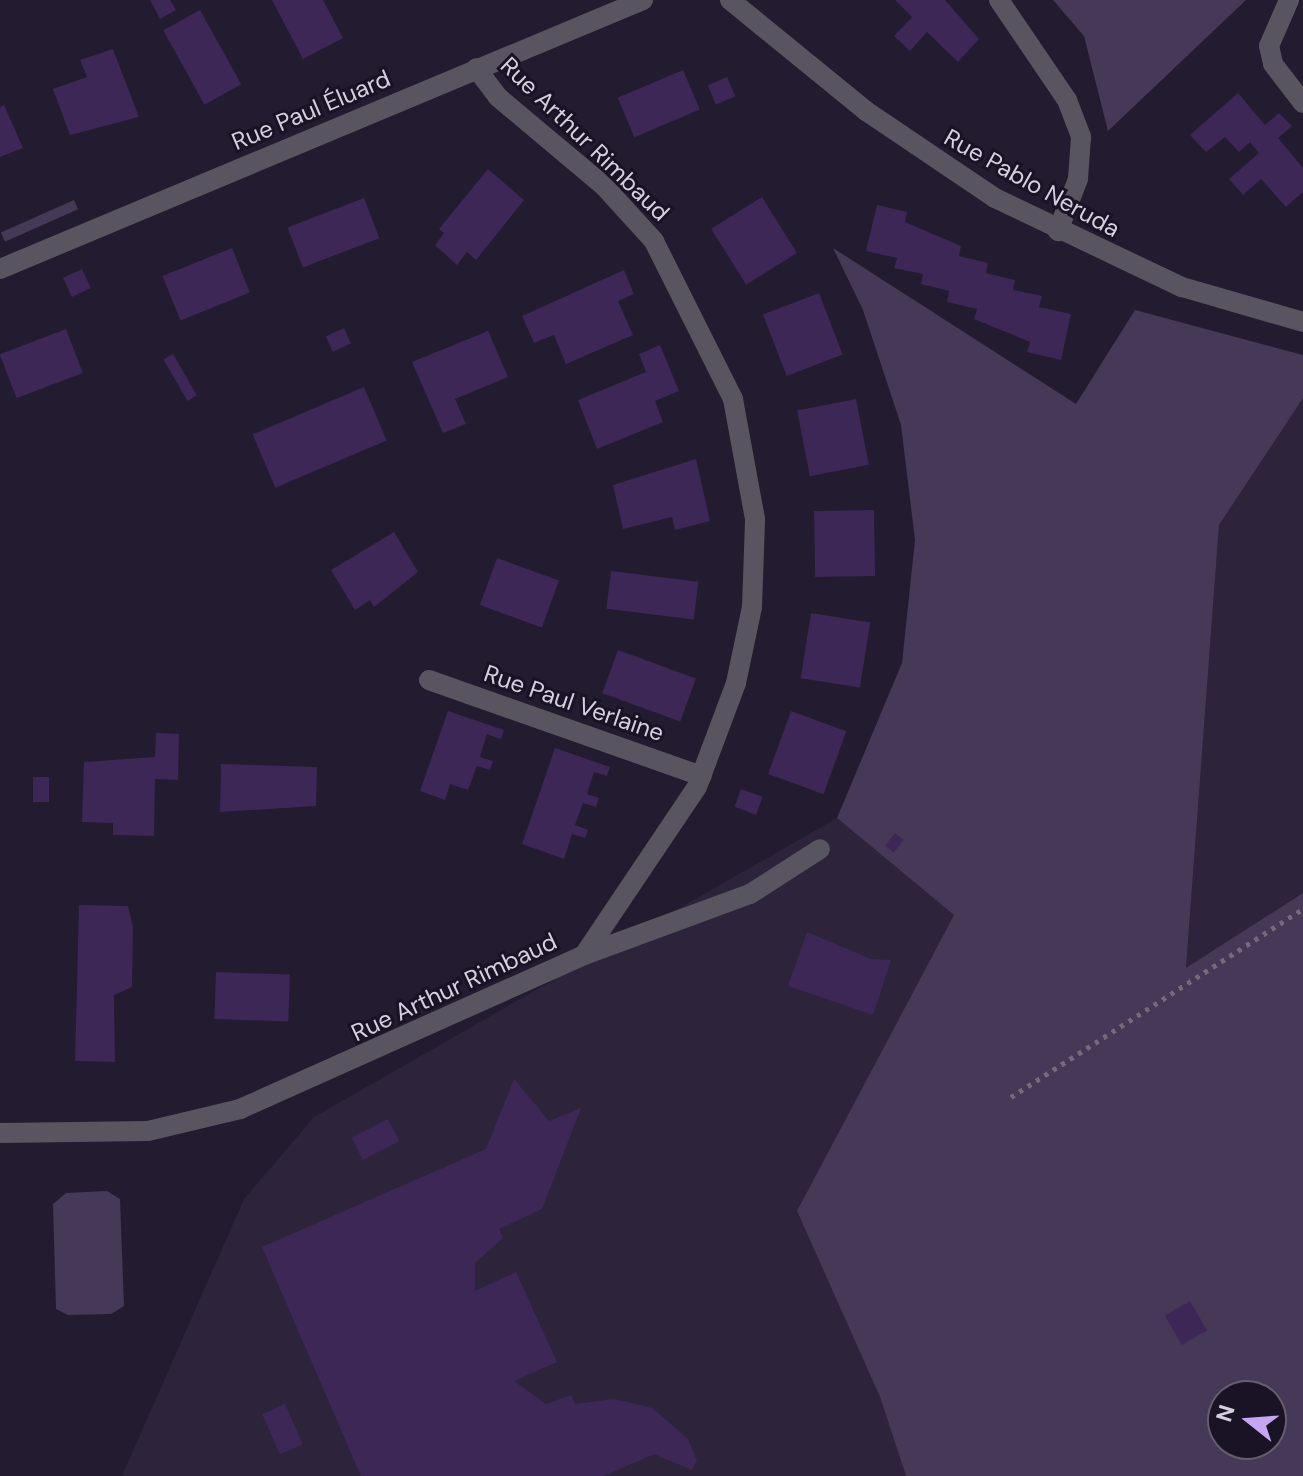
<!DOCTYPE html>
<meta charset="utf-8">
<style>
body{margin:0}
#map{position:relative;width:1303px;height:1476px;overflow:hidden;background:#231b2f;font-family:"DM Sans",sans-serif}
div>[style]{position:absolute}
.built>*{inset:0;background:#2d243c}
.green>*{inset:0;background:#453957;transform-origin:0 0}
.building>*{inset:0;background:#3c2756;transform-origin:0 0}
.path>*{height:5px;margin-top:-2.5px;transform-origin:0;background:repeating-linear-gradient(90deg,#726b7c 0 4px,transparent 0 10px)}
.minor>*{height:20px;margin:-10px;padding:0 10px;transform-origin:10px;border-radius:10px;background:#595560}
span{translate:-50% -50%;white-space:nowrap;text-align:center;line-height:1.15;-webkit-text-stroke:6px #1a1225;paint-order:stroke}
.street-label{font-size:24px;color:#d6d0de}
.north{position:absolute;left:1207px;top:1380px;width:80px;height:80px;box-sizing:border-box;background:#1a1225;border:2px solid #655e6f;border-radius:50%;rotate:287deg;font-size:22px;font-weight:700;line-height:32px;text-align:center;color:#d6d0de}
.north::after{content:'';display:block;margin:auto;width:28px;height:36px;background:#c5a7f1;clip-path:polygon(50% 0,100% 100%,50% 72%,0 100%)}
</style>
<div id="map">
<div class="built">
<div style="clip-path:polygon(1303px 398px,1303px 893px,1186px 969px,1219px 524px)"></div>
<div style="clip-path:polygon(837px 818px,954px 915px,797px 1211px,880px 1397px,906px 1476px,122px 1476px,244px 1199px,314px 1117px)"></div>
</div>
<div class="green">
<div style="clip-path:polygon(1053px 0,1246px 0,1108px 131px,1084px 36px)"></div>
<div style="left:74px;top:200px;width:10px;height:80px;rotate:66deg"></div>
<div style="clip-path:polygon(evenodd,833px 248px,1076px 404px,1135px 310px,1303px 355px,1303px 398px,1219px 525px,1186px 968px,1303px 893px,1303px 1476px,906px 1476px,880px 1397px,797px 1211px,954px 915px,837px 818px,902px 663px,915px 540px,901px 425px,863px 310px,833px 248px,1223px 1396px,1271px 1396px,1271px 1444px,1223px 1444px,1223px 1396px)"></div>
<div style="clip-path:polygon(107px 1191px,120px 1199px,124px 1306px,111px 1314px,68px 1315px,56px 1309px,53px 1204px,66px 1193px)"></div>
</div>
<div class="building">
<div style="clip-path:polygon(150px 0,170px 0,176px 10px,160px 19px)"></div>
<div style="clip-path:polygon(272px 0,323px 0,343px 38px,303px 59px)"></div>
<div style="clip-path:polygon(895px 0,945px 0,979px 39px,958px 62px,927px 32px,910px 51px,894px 36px,912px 17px)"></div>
<div style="left:200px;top:10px;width:85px;height:42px;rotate:61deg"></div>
<div style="clip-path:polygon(113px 49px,139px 117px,70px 135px,53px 89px,87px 77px,80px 60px)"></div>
<div style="left:683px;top:70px;width:43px;height:71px;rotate:67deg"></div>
<div style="left:727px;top:77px;width:21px;height:21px;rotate:67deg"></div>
<div style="clip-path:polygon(1238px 93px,1265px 125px,1279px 113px,1292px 126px,1278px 138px,1303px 168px,1303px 192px,1286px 207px,1261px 179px,1243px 195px,1229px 179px,1259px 153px,1250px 142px,1239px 152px,1225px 137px,1206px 152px,1190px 135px)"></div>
<div style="clip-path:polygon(4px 105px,23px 148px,0 157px,0 107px)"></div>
<div style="clip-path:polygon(488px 169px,524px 200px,476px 260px,467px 252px,457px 265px,435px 245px,444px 233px,439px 229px)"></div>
<div style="left:762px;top:197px;width:66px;height:60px;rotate:58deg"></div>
<div style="left:364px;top:198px;width:43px;height:82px;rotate:69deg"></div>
<div style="clip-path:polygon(877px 205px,907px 212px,905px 222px,961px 246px,959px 256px,988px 263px,986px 273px,1015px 280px,1013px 290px,1042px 296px,1039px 307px,1071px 314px,1061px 360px,1027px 352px,1030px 342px,974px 319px,977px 309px,947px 302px,949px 291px,921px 284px,923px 274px,894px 268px,897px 258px,866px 251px)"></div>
<div style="left:232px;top:248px;width:48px;height:75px;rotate:68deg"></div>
<div style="left:82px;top:269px;width:21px;height:21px;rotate:65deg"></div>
<div style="clip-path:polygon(624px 270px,634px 294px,618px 301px,633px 335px,566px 364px,554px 335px,534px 343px,522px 316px)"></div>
<div style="left:819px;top:293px;width:66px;height:60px;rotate:69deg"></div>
<div style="left:344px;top:328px;width:17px;height:20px;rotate:66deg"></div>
<div style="left:66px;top:329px;width:47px;height:71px;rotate:69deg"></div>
<div style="clip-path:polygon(488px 331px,508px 377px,455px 399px,466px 424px,443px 433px,412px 362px)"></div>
<div style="clip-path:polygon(660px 345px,679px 391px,655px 401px,663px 422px,597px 449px,578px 400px,646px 372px,639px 354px)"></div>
<div style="left:173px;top:354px;width:48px;height:11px;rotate:60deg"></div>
<div style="left:364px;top:387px;width:58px;height:121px;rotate:67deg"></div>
<div style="left:856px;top:399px;width:67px;height:60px;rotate:79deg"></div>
<div style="clip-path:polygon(696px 459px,710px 521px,675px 530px,672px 517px,623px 529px,613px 485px)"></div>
<div style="left:874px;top:510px;width:66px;height:60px;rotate:89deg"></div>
<div style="clip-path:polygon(394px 532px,418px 572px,374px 607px,370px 600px,355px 610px,331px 570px)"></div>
<div style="left:497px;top:558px;width:66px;height:50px;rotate:20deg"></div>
<div style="left:611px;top:571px;width:88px;height:38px;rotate:7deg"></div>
<div style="left:811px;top:613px;width:60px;height:66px;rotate:9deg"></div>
<div style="left:618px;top:650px;width:83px;height:46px;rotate:20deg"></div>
<div style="clip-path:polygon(448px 711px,504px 730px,501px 739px,487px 734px,480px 757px,493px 761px,490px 770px,477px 766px,468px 790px,450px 784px,445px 800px,420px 791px)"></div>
<div style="left:791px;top:711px;width:59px;height:67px;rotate:20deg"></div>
<div style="clip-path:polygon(156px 733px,179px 734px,178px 780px,155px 779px,154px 836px,113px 835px,113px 823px,82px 822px,84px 762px,155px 757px)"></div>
<div style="clip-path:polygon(555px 748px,610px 767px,607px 776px,594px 772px,587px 794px,599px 798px,596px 807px,583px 803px,575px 825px,588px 830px,585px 838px,572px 834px,564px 859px,522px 844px)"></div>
<div style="clip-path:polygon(221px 764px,317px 767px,316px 806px,220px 812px)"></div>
<div style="left:33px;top:777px;width:16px;height:25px"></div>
<div style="left:741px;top:789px;width:23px;height:19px;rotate:20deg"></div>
<div style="left:895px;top:833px;width:11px;height:16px;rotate:38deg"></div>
<div style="clip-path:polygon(79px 905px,128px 906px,133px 927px,132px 987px,114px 995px,115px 1062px,75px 1061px)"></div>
<div style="clip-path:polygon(807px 932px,871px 959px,891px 960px,873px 1015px,788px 986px)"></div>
<div style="left:216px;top:972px;width:74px;height:47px;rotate:2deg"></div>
<div style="clip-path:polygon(514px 1079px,549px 1121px,581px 1108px,542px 1209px,499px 1229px,503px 1238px,475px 1263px,475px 1291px,516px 1272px,557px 1362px,514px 1381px,546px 1404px,571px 1395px,575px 1404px,614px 1399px,652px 1408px,688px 1439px,697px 1461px,692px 1470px,654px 1454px,604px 1476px,361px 1476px,262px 1247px,486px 1149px)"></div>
<div style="left:388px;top:1119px;width:25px;height:41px;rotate:63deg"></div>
<div style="left:1190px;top:1301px;width:34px;height:29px;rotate:60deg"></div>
<div style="left:285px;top:1404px;width:44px;height:25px;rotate:66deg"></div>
</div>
<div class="path">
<div style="left:1011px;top:1097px;width:347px;rotate:-32.8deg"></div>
</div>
<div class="minor">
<div style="left:730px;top:0;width:176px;rotate:39.2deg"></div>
<div style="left:866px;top:111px;width:156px;rotate:34deg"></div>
<div style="left:995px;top:198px;width:207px;rotate:25.5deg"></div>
<div style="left:1182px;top:287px;width:126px;rotate:16.1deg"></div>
<div style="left:999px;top:0;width:121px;rotate:55.8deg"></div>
<div style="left:1067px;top:100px;width:40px;rotate:69deg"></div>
<div style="left:1081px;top:137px;width:42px;rotate:94.1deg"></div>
<div style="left:1078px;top:179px;width:56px;rotate:111deg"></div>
<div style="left:1289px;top:0;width:50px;rotate:113.5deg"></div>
<div style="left:1269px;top:46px;width:18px;rotate:77deg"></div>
<div style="left:1273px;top:64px;width:49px;rotate:52.4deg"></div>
<div style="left:0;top:269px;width:697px;rotate:-22.7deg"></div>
<div style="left:429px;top:680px;width:289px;rotate:19.4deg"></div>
<div style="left:584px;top:955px;width:177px;rotate:-20.2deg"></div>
<div style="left:750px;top:894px;width:83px;rotate:-32.7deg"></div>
<div style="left:0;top:1133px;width:148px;rotate:-0.8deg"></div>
<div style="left:148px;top:1131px;width:95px;rotate:-13.4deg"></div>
<div style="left:240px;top:1109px;width:377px;rotate:-24.1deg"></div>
<div style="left:584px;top:955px;width:202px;rotate:-56.1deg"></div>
<div style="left:697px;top:787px;width:111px;rotate:-69.4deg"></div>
<div style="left:736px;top:683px;width:78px;rotate:-78.1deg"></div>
<div style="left:752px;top:607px;width:88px;rotate:-88deg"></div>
<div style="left:755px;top:519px;width:122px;rotate:-100.4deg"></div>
<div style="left:733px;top:399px;width:177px;rotate:-116.6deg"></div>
<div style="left:654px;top:241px;width:74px;rotate:-132.3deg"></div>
<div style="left:604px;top:186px;width:138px;rotate:-140deg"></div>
<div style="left:498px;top:97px;width:36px;rotate:-127deg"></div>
</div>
<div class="street-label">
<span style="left:311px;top:110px;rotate:-23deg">Rue Paul Éluard</span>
<span style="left:585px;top:139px;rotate:44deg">Rue Arthur Rimbaud</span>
<span style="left:1032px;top:183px;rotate:29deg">Rue Pablo Neruda</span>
<span style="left:574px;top:703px;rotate:19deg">Rue Paul Verlaine</span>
<span style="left:454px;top:987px;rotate:-25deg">Rue Arthur Rimbaud</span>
</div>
<div class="north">N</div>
</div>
